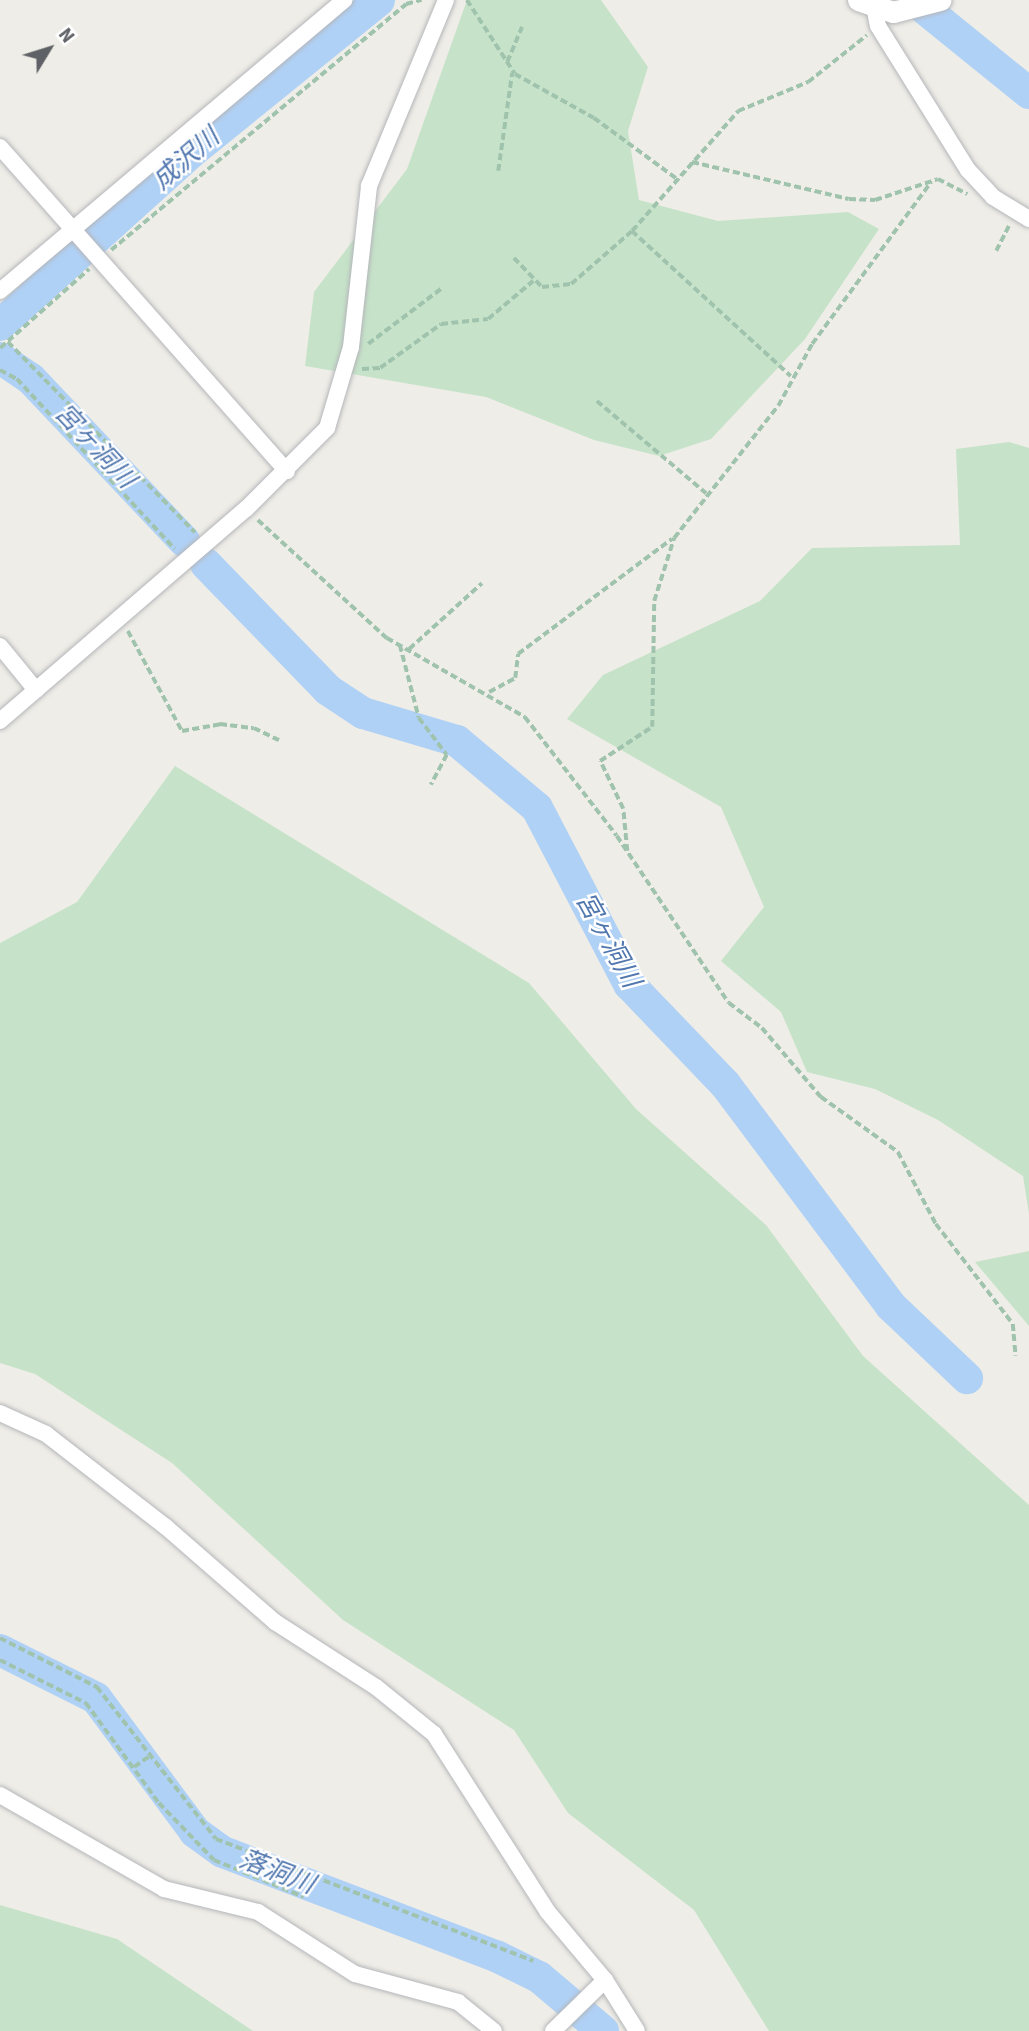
<!DOCTYPE html>
<meta charset="utf-8">
<style>
body{margin:0}
#map{position:relative;width:1029px;height:2031px;overflow:hidden;background:#efede7;font-family:"Source Sans 3","Noto Sans JP",sans-serif}
div>[style]{position:absolute}
.green>*{inset:0;background:#c6e3c9}
.stream>*{height:5px;margin:-2.5px;padding:0 2.5px;transform-origin:2.5px;border-radius:2.5px;background:#b0d1f6}
.river>*{height:32px;margin:-16px;padding:0 16px;transform-origin:16px;border-radius:16px;background:#b0d1f6}
.path>*{height:3.5px;margin-top:-1.75px;transform-origin:0;background:repeating-linear-gradient(90deg,#a0c3ad 0 7px,transparent 0 10.5px)}
.roads{filter:drop-shadow(0 0 2px #b4b6ba) drop-shadow(0 0 2px #b4b6ba)}
.street>*{height:16px;margin:-8px;padding:0 8px;transform-origin:8px;border-radius:8px;background:#fff}
.secondary>*{height:21px;margin:-10.5px;padding:0 10.5px;transform-origin:10.5px;border-radius:10.5px;background:#fff}
span{translate:-50% -50%;white-space:nowrap;text-align:center;line-height:1.15;-webkit-text-stroke:5px #fff;paint-order:stroke}
.water-label{font-size:26px;color:#5177af;font-style:italic}
.north{position:absolute;left:14px;top:14px;width:70px;height:70px;-webkit-text-stroke:5px #fff;paint-order:stroke;rotate:52deg;font-size:19px;font-weight:700;line-height:28px;text-align:center;color:#5e6165}
.north::after{content:'';display:block;margin:auto;width:24px;height:32px;background:#5e6165;clip-path:polygon(50% 0,100% 100%,50% 72%,0 100%)}
</style>
<div id="map">
<div class="green">
<div style="clip-path:polygon(467px 0,601px 0,648px 67px,628px 131px,639px 200px,718px 221px,848px 212px,879px 229px,805px 339px,711px 439px,659px 456px,594px 440px,486px 397px,305px 366px,314px 292px,407px 169px)"></div>
<div style="clip-path:polygon(1009px 442px,1029px 448px,1029px 1214px,1023px 1176px,938px 1120px,875px 1089px,807px 1072px,781px 1012px,721px 961px,764px 907px,721px 807px,567px 719px,603px 675px,760px 601px,812px 548px,960px 545px,956px 449px)"></div>
<div style="clip-path:polygon(175px 766px,529px 983px,636px 1109px,766px 1225px,863px 1356px,1029px 1505px,1029px 2031px,769px 2031px,694px 1910px,568px 1813px,514px 1730px,343px 1620px,172px 1463px,35px 1374px,0 1363px,0 943px,77px 902px)"></div>
<div style="clip-path:polygon(1029px 1251px,1029px 1326px,975px 1262px)"></div>
<div style="clip-path:polygon(0 1905px,117px 1939px,253px 2031px,0 2031px)"></div>
</div>
<div class="stream">
<div style="left:595px;top:2024px;width:9px;rotate:54deg"></div>
</div>
<div class="river">
<div style="left:914px;top:0;width:148px;rotate:39deg"></div>
<div style="left:0;top:325px;width:261px;rotate:-42.1deg"></div>
<div style="left:194px;top:150px;width:238px;rotate:-39deg"></div>
<div style="left:0;top:358px;width:37px;rotate:34deg"></div>
<div style="left:31px;top:379px;width:223px;rotate:46.6deg"></div>
<div style="left:206px;top:564px;width:175px;rotate:45.9deg"></div>
<div style="left:328px;top:690px;width:42px;rotate:33.3deg"></div>
<div style="left:363px;top:713px;width:98px;rotate:16.6deg"></div>
<div style="left:457px;top:741px;width:104px;rotate:39.9deg"></div>
<div style="left:537px;top:808px;width:199px;rotate:62.4deg"></div>
<div style="left:629px;top:984px;width:139px;rotate:46.2deg"></div>
<div style="left:725px;top:1084px;width:277px;rotate:53.2deg"></div>
<div style="left:891px;top:1306px;width:105px;rotate:43.5deg"></div>
<div style="left:0;top:1650px;width:107px;rotate:26.6deg"></div>
<div style="left:96px;top:1698px;width:167px;rotate:53.5deg"></div>
<div style="left:195px;top:1832px;width:34px;rotate:36deg"></div>
<div style="left:223px;top:1852px;width:292px;rotate:20.9deg"></div>
<div style="left:496px;top:1956px;width:48px;rotate:26deg"></div>
<div style="left:539px;top:1977px;width:84px;rotate:40.2deg"></div>
</div>
<div class="path">
<div style="left:467px;top:0;width:88px;rotate:57deg"></div>
<div style="left:515px;top:74px;width:90px;rotate:29.1deg"></div>
<div style="left:594px;top:118px;width:103px;rotate:36.3deg"></div>
<div style="left:507px;top:62px;width:38px;rotate:-67deg"></div>
<div style="left:692px;top:162px;width:161px;rotate:13.3deg"></div>
<div style="left:849px;top:199px;width:26px;rotate:2deg"></div>
<div style="left:875px;top:200px;width:66px;rotate:-18.4deg"></div>
<div style="left:938px;top:179px;width:33px;rotate:27deg"></div>
<div style="left:498px;top:171px;width:99px;rotate:-81.9deg"></div>
<div style="left:632px;top:231px;width:215px;rotate:42.4deg"></div>
<div style="left:111px;top:250px;width:384px;rotate:-39.8deg"></div>
<div style="left:406px;top:4px;width:16px;rotate:-15deg"></div>
<div style="left:996px;top:251px;width:28px;rotate:-63deg"></div>
<div style="left:514px;top:258px;width:40px;rotate:46deg"></div>
<div style="left:542px;top:287px;width:29px;rotate:-6deg"></div>
<div style="left:571px;top:284px;width:81px;rotate:-41deg"></div>
<div style="left:632px;top:231px;width:160px;rotate:-48.5deg"></div>
<div style="left:738px;top:111px;width:76px;rotate:-22.5deg"></div>
<div style="left:808px;top:82px;width:75px;rotate:-38.5deg"></div>
<div style="left:8px;top:342px;width:267px;rotate:45.5deg"></div>
<div style="left:368px;top:344px;width:93px;rotate:-37.1deg"></div>
<div style="left:0;top:348px;width:119px;rotate:-41.6deg"></div>
<div style="left:362px;top:369px;width:18px;rotate:-3deg"></div>
<div style="left:380px;top:368px;width:75px;rotate:-35.8deg"></div>
<div style="left:441px;top:324px;width:47px;rotate:-6.1deg"></div>
<div style="left:488px;top:319px;width:59px;rotate:-40.2deg"></div>
<div style="left:0;top:370px;width:19px;rotate:28deg"></div>
<div style="left:17px;top:379px;width:232px;rotate:47.1deg"></div>
<div style="left:597px;top:401px;width:143px;rotate:40.2deg"></div>
<div style="left:258px;top:520px;width:175px;rotate:42.5deg"></div>
<div style="left:387px;top:638px;width:159px;rotate:29.8deg"></div>
<div style="left:525px;top:717px;width:150px;rotate:52.3deg"></div>
<div style="left:617px;top:836px;width:201px;rotate:56.2deg"></div>
<div style="left:729px;top:1003px;width:41px;rotate:37.1deg"></div>
<div style="left:762px;top:1028px;width:91px;rotate:49.5deg"></div>
<div style="left:821px;top:1097px;width:95px;rotate:35.5deg"></div>
<div style="left:898px;top:1152px;width:81px;rotate:62.2deg"></div>
<div style="left:936px;top:1224px;width:126px;rotate:52.4deg"></div>
<div style="left:1013px;top:1324px;width:32px;rotate:85deg"></div>
<div style="left:128px;top:631px;width:114px;rotate:61.6deg"></div>
<div style="left:182px;top:731px;width:39px;rotate:-10deg"></div>
<div style="left:220px;top:724px;width:34px;rotate:7deg"></div>
<div style="left:254px;top:728px;width:30px;rotate:26deg"></div>
<div style="left:400px;top:645px;width:75px;rotate:75.4deg"></div>
<div style="left:419px;top:718px;width:46px;rotate:52.9deg"></div>
<div style="left:447px;top:755px;width:34px;rotate:118deg"></div>
<div style="left:409px;top:649px;width:98px;rotate:-42.1deg"></div>
<div style="left:489px;top:692px;width:30px;rotate:-28deg"></div>
<div style="left:515px;top:678px;width:24px;rotate:-83deg"></div>
<div style="left:518px;top:654px;width:192px;rotate:-36.8deg"></div>
<div style="left:627px;top:851px;width:42px;rotate:-95.4deg"></div>
<div style="left:623px;top:809px;width:53px;rotate:-115.6deg"></div>
<div style="left:600px;top:761px;width:62px;rotate:-33.2deg"></div>
<div style="left:652px;top:727px;width:126px;rotate:-89.1deg"></div>
<div style="left:654px;top:601px;width:66px;rotate:-72.4deg"></div>
<div style="left:674px;top:538px;width:168px;rotate:-51.8deg"></div>
<div style="left:778px;top:406px;width:71px;rotate:-61.3deg"></div>
<div style="left:812px;top:344px;width:201px;rotate:-53.7deg"></div>
<div style="left:0;top:1638px;width:109px;rotate:26.8deg"></div>
<div style="left:97px;top:1687px;width:193px;rotate:51.9deg"></div>
<div style="left:216px;top:1839px;width:340px;rotate:21deg"></div>
<div style="left:0;top:1660px;width:96px;rotate:26.6deg"></div>
<div style="left:86px;top:1703px;width:124px;rotate:53.9deg"></div>
<div style="left:159px;top:1803px;width:79px;rotate:46deg"></div>
<div style="left:214px;top:1860px;width:97px;rotate:22.3deg"></div>
<div style="left:134px;top:1767px;width:21px;rotate:-35deg"></div>
</div>
<div class="roads">
<div class="street">
<div style="left:875px;top:11px;width:15px;rotate:79deg"></div>
<div style="left:878px;top:26px;width:170px;rotate:58deg"></div>
<div style="left:968px;top:170px;width:37px;rotate:47deg"></div>
<div style="left:993px;top:197px;width:42px;rotate:31.4deg"></div>
<div style="left:0;top:147px;width:433px;rotate:48.5deg"></div>
<div style="left:0;top:291px;width:451px;rotate:-40.2deg"></div>
<div style="left:0;top:646px;width:57px;rotate:50.7deg"></div>
<div style="left:0;top:721px;width:325px;rotate:-40.8deg"></div>
<div style="left:246px;top:509px;width:115px;rotate:-45deg"></div>
<div style="left:327px;top:428px;width:84px;rotate:-73.5deg"></div>
<div style="left:351px;top:347px;width:162px;rotate:-83.6deg"></div>
<div style="left:369px;top:186px;width:201px;rotate:-67.5deg"></div>
<div style="left:0;top:1413px;width:51px;rotate:24.5deg"></div>
<div style="left:46px;top:1434px;width:152px;rotate:37.8deg"></div>
<div style="left:166px;top:1527px;width:145px;rotate:41.1deg"></div>
<div style="left:275px;top:1622px;width:120px;rotate:32.8deg"></div>
<div style="left:376px;top:1687px;width:75px;rotate:39deg"></div>
<div style="left:434px;top:1734px;width:210px;rotate:57.4deg"></div>
<div style="left:547px;top:1911px;width:90px;rotate:50deg"></div>
<div style="left:605px;top:1980px;width:60px;rotate:57.9deg"></div>
<div style="left:0;top:1795px;width:189px;rotate:29.8deg"></div>
<div style="left:164px;top:1889px;width:97px;rotate:13.7deg"></div>
<div style="left:258px;top:1912px;width:115px;rotate:32.6deg"></div>
<div style="left:355px;top:1974px;width:107px;rotate:15.2deg"></div>
<div style="left:458px;top:2002px;width:46px;rotate:38.9deg"></div>
<div style="left:553px;top:2031px;width:73px;rotate:-44.4deg"></div>
</div>
<div class="secondary">
<div style="left:858px;top:0;width:37px;rotate:19deg"></div>
<div style="left:893px;top:12px;width:49px;rotate:-14.3deg"></div>
</div>
</div>
<div class="water-label">
<span style="left:186px;top:159px;rotate:-41deg">成沢川</span>
<span style="left:95px;top:446px;rotate:47deg">宮ヶ洞川</span>
<span style="left:608px;top:940px;rotate:61deg">宮ヶ洞川</span>
<span style="left:277px;top:1872px;rotate:21deg">落洞川</span>
</div>
<div class="north">N</div>
</div>
